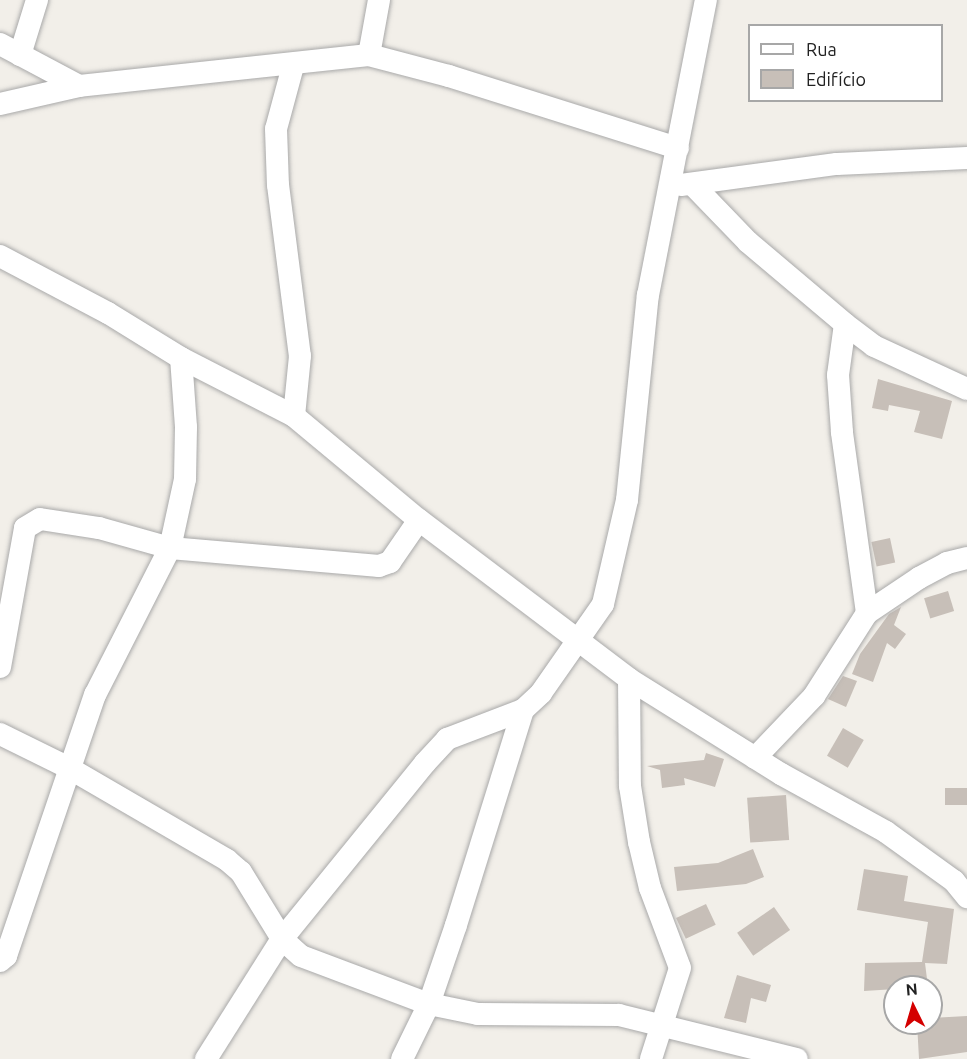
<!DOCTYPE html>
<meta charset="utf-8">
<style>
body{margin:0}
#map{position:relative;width:967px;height:1059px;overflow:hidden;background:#f2efe9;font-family:Ubuntu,sans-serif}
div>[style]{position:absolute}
.building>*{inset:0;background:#c7bfb8;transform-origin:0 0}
.roads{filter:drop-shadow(0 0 2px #a9a9a9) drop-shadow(0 0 2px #a9a9a9)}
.minor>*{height:22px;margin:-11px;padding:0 11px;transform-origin:11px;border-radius:11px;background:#fff}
span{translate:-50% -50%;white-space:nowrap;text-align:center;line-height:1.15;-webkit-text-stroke:5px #fff;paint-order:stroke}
.legend{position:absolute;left:748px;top:24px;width:195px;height:78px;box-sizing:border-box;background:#fff;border:2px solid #a7a7a7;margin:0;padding:8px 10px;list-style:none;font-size:18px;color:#222}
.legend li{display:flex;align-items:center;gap:12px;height:30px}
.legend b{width:30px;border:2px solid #a7a7a7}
.north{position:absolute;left:883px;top:975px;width:60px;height:60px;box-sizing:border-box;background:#fff;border:2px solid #a7a7a7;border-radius:50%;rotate:355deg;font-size:16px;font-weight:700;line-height:24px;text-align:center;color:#222}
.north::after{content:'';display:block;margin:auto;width:21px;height:27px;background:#d40000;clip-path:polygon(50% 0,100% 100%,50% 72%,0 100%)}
</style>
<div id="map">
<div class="building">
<div style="clip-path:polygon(878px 379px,952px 401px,942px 439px,914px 432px,920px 411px,889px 405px,888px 411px,872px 408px)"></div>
<div style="left:890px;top:538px;width:25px;height:19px;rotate:78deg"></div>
<div style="left:948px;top:591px;width:21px;height:25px;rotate:73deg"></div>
<div style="clip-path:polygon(901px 607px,894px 625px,906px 634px,895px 649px,887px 643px,873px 682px,852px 674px,860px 654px,889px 614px)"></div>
<div style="clip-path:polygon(843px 676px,857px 681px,846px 707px,828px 699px)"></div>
<div style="left:843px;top:728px;width:24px;height:32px;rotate:30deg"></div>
<div style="clip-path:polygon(706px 753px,724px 759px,715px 787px,684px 778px,685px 785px,662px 788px,660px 770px,647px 766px,704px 760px)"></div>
<div style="left:945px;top:788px;width:22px;height:17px"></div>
<div style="left:786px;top:795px;width:45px;height:39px;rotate:86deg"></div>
<div style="clip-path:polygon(753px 849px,764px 877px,746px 884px,677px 891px,674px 867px,718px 863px)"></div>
<div style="clip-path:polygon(864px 869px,908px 876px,904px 901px,954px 909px,947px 964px,925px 963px,928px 987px,864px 991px,865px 963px,922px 962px,928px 922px,857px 910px)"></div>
<div style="left:706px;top:904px;width:23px;height:33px;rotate:65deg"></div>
<div style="left:774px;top:907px;width:28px;height:45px;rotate:55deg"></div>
<div style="clip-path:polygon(737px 975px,771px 985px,766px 1002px,751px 998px,746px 1023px,724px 1018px)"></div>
<div style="clip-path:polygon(967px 1016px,967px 1052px,919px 1059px,917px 1023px,931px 1023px,931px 1018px)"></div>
</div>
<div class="roads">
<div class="minor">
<div style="left:379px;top:0;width:56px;rotate:100.3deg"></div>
<div style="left:369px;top:55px;width:83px;rotate:14.7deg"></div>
<div style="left:449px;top:76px;width:240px;rotate:17.5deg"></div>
<div style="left:0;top:44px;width:89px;rotate:28deg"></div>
<div style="left:20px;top:55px;width:58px;rotate:-72.8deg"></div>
<div style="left:293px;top:66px;width:65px;rotate:105.1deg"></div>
<div style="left:276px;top:129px;width:56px;rotate:88deg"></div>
<div style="left:278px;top:185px;width:172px;rotate:82.7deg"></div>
<div style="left:300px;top:356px;width:60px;rotate:95.7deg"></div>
<div style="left:0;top:104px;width:81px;rotate:-12.8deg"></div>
<div style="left:79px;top:86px;width:292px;rotate:-6.1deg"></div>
<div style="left:681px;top:185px;width:157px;rotate:-7.7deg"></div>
<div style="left:837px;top:164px;width:130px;rotate:-2.6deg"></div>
<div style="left:693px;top:185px;width:79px;rotate:46deg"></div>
<div style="left:748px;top:242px;width:127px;rotate:40.2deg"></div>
<div style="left:845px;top:324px;width:36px;rotate:37deg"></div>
<div style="left:874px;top:346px;width:102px;rotate:24.8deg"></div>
<div style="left:0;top:256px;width:122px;rotate:27.8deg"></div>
<div style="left:108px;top:313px;width:86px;rotate:31.7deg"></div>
<div style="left:181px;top:358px;width:127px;rotate:27.2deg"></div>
<div style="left:294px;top:416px;width:163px;rotate:39.8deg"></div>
<div style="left:419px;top:520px;width:263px;rotate:37.1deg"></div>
<div style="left:629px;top:679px;width:179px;rotate:32deg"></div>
<div style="left:781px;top:774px;width:120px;rotate:28.9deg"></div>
<div style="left:886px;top:832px;width:84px;rotate:35.8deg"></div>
<div style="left:954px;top:881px;width:21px;rotate:51deg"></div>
<div style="left:867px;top:613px;width:63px;rotate:-33.9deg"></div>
<div style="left:919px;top:578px;width:32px;rotate:-28deg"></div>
<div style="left:947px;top:563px;width:21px;rotate:-14deg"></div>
<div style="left:0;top:667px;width:141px;rotate:-79.8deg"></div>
<div style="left:25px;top:528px;width:17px;rotate:-31deg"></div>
<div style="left:40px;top:519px;width:60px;rotate:8.7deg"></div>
<div style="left:99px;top:528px;width:74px;rotate:15.7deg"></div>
<div style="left:170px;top:548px;width:210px;rotate:4.9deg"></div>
<div style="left:379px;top:566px;width:12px;rotate:-20deg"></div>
<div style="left:390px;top:562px;width:51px;rotate:-55.4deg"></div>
<div style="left:629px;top:679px;width:107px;rotate:89.5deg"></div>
<div style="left:630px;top:786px;width:57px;rotate:80.9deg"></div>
<div style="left:639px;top:842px;width:47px;rotate:76.6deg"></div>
<div style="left:650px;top:888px;width:85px;rotate:69.4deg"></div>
<div style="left:680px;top:968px;width:96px;rotate:107.7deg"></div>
<div style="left:0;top:734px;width:77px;rotate:26.2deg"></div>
<div style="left:69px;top:768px;width:183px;rotate:30.2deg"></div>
<div style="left:227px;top:860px;width:18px;rotate:41deg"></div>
<div style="left:241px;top:872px;width:79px;rotate:58.5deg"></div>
<div style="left:282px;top:939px;width:25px;rotate:42deg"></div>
<div style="left:301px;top:956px;width:137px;rotate:20.6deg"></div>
<div style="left:429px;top:1004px;width:50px;rotate:11.5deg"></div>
<div style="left:478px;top:1014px;width:141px;rotate:0.4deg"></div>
<div style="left:619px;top:1015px;width:183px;rotate:13.9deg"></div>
<div style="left:755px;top:758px;width:86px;rotate:-46.4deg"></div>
<div style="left:814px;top:696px;width:98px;rotate:-57.4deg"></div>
<div style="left:867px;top:613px;width:183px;rotate:-97.9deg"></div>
<div style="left:842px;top:432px;width:57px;rotate:-94deg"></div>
<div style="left:838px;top:375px;width:51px;rotate:-82.2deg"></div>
<div style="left:0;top:961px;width:8px;rotate:-40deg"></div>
<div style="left:6px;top:956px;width:276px;rotate:-71.2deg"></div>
<div style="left:95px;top:695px;width:165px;rotate:-63deg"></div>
<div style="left:170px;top:548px;width:71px;rotate:-77.7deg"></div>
<div style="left:185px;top:479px;width:52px;rotate:-88.9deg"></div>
<div style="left:186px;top:427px;width:69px;rotate:-94.1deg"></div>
<div style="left:206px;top:1059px;width:142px;rotate:-57.7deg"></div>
<div style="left:282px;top:939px;width:227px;rotate:-50.9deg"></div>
<div style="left:425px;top:763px;width:33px;rotate:-47deg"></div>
<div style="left:447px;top:739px;width:81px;rotate:-20.9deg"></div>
<div style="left:523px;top:710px;width:25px;rotate:-43deg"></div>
<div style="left:541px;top:693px;width:108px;rotate:-55.1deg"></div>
<div style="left:603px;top:604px;width:107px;rotate:-77deg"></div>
<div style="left:627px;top:500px;width:206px;rotate:-84.2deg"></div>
<div style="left:648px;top:295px;width:301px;rotate:-78.9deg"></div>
<div style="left:402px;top:1059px;width:61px;rotate:-63.9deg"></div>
<div style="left:429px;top:1004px;width:83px;rotate:-71.1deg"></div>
<div style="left:456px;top:925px;width:225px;rotate:-72.7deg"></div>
</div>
</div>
<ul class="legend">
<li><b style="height:8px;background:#fff"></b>Rua</li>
<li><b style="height:16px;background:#c7bfb8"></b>Edifício</li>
</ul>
<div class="north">N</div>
</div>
